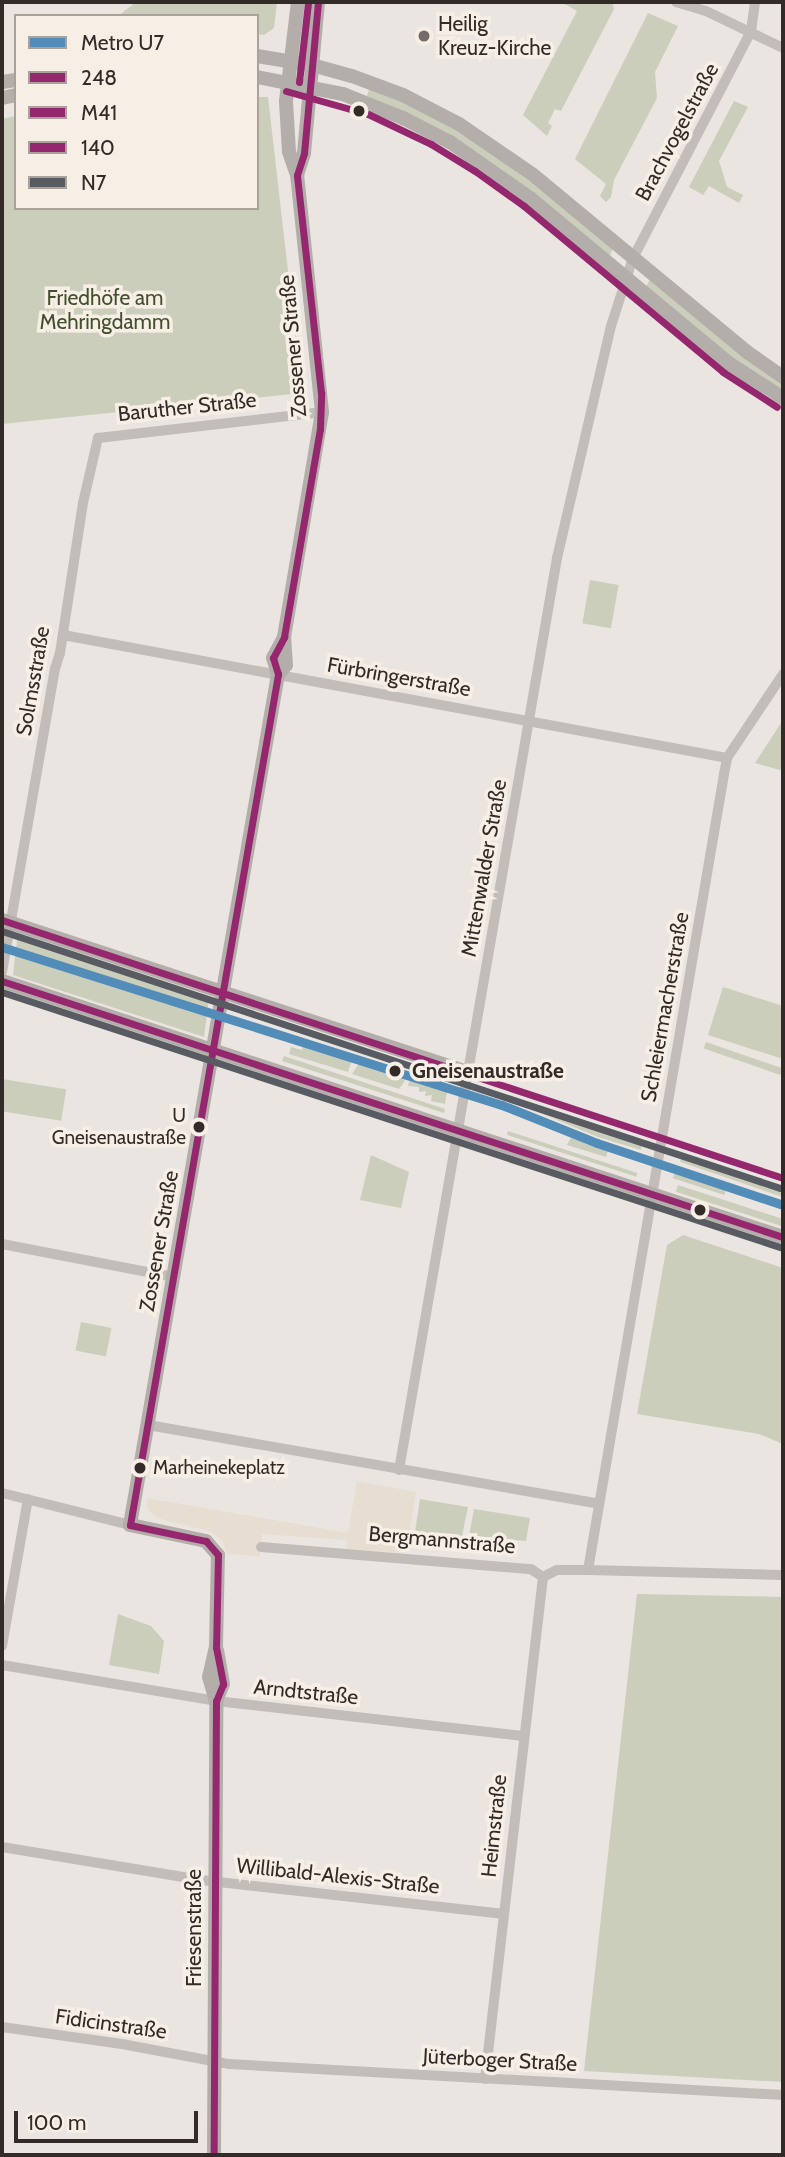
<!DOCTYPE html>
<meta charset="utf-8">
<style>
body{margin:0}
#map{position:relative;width:785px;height:2157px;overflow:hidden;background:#eae5e0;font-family:Cabin,sans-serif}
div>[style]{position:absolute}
.green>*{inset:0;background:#cbcebb;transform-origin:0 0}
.plaza>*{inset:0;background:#e7ddd0}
.street>*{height:10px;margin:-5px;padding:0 5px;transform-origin:5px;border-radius:5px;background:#c3bdb9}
.secondary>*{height:14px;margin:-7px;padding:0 7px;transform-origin:7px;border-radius:7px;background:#b4aeaa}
.bus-1>*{height:7px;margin:-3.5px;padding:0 3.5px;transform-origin:3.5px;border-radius:3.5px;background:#95276e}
.bus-2>*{height:7px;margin:-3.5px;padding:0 3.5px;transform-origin:3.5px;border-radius:3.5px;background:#95276e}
.bus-3>*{height:7px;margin:-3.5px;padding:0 3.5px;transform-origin:3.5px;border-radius:3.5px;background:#95276e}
.bus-4>*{height:7px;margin:-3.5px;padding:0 3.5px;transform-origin:3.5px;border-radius:3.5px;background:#595b62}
.metro-1>*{height:9px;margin:-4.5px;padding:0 4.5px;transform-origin:4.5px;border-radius:4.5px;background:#528dba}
.dots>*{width:19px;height:19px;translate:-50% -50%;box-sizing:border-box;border:4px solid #f7efe6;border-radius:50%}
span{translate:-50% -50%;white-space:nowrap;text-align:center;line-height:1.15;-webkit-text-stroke:7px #f7efe6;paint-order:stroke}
.bus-label{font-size:19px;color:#332b27}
.right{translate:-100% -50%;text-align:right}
.left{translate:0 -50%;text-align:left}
.poi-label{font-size:21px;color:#332b27}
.street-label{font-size:21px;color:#332b27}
.park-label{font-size:21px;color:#434f2e}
.stop-label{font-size:21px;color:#332b27;font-weight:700}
.frame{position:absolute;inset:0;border:4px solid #332b27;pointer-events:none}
.legend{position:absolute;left:14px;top:14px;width:245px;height:196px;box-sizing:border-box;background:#f7efe6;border:2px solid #a9a19a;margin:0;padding:9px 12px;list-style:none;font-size:21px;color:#332b27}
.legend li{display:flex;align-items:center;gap:14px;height:35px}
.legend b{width:35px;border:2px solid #a9a19a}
.scale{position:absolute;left:14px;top:2111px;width:184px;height:32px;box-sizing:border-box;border:4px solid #332b27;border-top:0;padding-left:9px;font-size:21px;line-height:24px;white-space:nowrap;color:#332b27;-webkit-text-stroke:5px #f7efe6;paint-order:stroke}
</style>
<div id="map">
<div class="green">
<div style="clip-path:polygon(136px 2px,277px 2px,274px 28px,264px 35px,257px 34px,257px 16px,118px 16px)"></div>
<div style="clip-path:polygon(561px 2px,605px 2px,613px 4px,614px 9px,561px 111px,555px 109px,548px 123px,552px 126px,547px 136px,523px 115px,577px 11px)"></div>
<div style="clip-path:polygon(648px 13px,678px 26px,655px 72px,657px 98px,614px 180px,611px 197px,606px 202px,600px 196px,606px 184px,575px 159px)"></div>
<div style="clip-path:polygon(369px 89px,420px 109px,494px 153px,613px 248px,610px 256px,535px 195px,367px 96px)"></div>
<div style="clip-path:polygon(257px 97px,268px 97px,302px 393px,2px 424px,2px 119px,16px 116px,16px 208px,257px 208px)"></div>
<div style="clip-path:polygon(734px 101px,748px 107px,719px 161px,727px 187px,743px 195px,739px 203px,709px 186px,703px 195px,689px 187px)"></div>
<div style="clip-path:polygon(650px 279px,783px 383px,783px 392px,737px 363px,646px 287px)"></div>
<div style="left:590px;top:580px;width:29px;height:44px;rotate:10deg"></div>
<div style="clip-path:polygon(783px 720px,783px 771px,755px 763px)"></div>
<div style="clip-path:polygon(23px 937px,209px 999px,204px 1037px,13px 975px,17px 940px)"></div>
<div style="clip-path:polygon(723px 987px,783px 1006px,783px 1059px,708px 1035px)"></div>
<div style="clip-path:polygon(305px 1040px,358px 1057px,357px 1061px,352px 1060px,348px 1072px,289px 1054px,291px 1047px,302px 1050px)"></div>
<div style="left:706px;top:1042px;width:81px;height:7px;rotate:19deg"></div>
<div style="clip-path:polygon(284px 1056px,445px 1109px,444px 1113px,282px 1061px)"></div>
<div style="clip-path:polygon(362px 1059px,407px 1074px,404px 1082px,399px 1089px,352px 1074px)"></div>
<div style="clip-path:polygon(411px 1075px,448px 1087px,445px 1104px,431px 1101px,432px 1095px,425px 1096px,426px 1091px,419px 1092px,419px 1087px,408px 1086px)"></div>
<div style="left:2px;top:1079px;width:65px;height:32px;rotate:9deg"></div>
<div style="clip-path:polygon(527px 1105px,642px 1144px,641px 1150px,598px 1137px,526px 1107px)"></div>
<div style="clip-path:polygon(575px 1130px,613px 1146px,611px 1151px,608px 1150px,606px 1157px,567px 1145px)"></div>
<div style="left:508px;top:1131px;width:136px;height:4px;rotate:18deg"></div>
<div style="clip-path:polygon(371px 1155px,409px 1172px,401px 1208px,360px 1200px)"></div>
<div style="left:682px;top:1156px;width:107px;height:6px;rotate:19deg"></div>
<div style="left:677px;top:1166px;width:54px;height:13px;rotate:18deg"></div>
<div style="left:678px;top:1185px;width:111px;height:7px;rotate:18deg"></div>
<div style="clip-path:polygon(683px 1235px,783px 1268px,783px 1444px,759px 1434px,637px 1414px,667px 1245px)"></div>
<div style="left:81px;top:1322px;width:31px;height:29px;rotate:11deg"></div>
<div style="clip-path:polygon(420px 1499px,468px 1507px,462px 1536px,415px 1532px)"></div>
<div style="clip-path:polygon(474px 1509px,530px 1518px,526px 1541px,469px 1536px)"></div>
<div style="clip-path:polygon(637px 1594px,783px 1597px,783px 2082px,584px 2071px)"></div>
<div style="clip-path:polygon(118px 1614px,151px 1626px,164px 1641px,159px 1674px,109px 1665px)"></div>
</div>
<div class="plaza">
<div style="clip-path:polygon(357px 1481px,416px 1492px,406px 1553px,347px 1549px,347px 1540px,262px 1534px,260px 1556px,227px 1554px,223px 1542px,212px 1532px,157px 1518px,147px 1508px,147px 1498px,348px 1533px)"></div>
</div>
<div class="street">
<div style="left:676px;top:2px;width:31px;rotate:17deg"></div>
<div style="left:706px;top:11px;width:85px;rotate:25.7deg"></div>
<div style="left:63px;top:635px;width:675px;rotate:10.49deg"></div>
<div style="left:2px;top:972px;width:308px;rotate:-80.1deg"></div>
<div style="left:55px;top:669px;width:17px;rotate:-73deg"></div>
<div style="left:60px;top:653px;width:152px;rotate:-81.3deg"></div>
<div style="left:83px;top:503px;width:67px;rotate:-77deg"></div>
<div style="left:98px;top:438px;width:226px;rotate:-6.6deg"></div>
<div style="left:2px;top:1244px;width:175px;rotate:10.9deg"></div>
<div style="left:148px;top:1425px;width:458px;rotate:9.9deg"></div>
<div style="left:399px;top:1470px;width:926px;rotate:-80.17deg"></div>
<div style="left:557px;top:558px;width:238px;rotate:-76.9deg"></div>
<div style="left:611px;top:326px;width:71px;rotate:-72.1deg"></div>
<div style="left:633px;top:258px;width:256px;rotate:-62.5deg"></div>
<div style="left:751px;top:31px;width:29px;rotate:-82deg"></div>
<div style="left:2px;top:1493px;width:132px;rotate:14deg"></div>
<div style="left:261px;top:1547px;width:271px;rotate:4.7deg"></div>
<div style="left:531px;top:1569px;width:14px;rotate:34deg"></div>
<div style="left:588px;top:1570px;width:808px;rotate:-80.3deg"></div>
<div style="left:724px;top:774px;width:16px;rotate:-79deg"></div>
<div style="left:727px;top:758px;width:101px;rotate:-56.3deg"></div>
<div style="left:543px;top:1577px;width:16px;rotate:-27deg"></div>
<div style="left:557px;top:1570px;width:31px"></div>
<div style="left:588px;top:1570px;width:195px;rotate:1.5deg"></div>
<div style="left:2px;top:1646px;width:149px;rotate:-80deg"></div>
<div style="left:2px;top:1665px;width:217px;rotate:9.5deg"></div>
<div style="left:216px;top:1701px;width:309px;rotate:6.5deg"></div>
<div style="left:2px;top:1847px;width:202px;rotate:9.4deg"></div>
<div style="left:201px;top:1880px;width:305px;rotate:6.4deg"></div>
<div style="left:2px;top:2027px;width:121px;rotate:8.1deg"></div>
<div style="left:122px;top:2044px;width:109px;rotate:10.6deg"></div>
<div style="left:229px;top:2064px;width:555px;rotate:3.2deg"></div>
<div style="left:485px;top:2079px;width:505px;rotate:-83.41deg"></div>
</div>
<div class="secondary">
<div style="left:257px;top:56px;width:56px;rotate:9.3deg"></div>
<div style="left:312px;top:65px;width:41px;rotate:15.4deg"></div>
<div style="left:352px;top:76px;width:54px;rotate:20.4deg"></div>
<div style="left:403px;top:95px;width:63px;rotate:27.4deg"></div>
<div style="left:459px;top:124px;width:88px;rotate:34.4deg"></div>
<div style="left:532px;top:174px;width:279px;rotate:39.6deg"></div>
<div style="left:747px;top:352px;width:44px;rotate:34.8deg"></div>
<div style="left:257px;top:77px;width:88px;rotate:11.2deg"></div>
<div style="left:343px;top:94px;width:65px;rotate:21.8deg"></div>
<div style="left:403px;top:118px;width:53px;rotate:27.1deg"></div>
<div style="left:450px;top:142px;width:98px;rotate:35deg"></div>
<div style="left:530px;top:198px;width:260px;rotate:39.7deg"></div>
<div style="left:730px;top:364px;width:63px;rotate:32.7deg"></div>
<div style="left:2px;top:82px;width:14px;rotate:-8deg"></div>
<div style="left:2px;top:98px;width:14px;rotate:-12deg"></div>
<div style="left:297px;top:175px;width:23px;rotate:-72deg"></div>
<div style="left:304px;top:153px;width:152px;rotate:-84.7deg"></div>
<div style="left:278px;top:674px;width:12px;rotate:-48deg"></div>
<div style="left:286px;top:665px;width:28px;rotate:-94deg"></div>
<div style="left:284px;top:637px;width:228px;rotate:-80.4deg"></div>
<div style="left:322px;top:412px;width:238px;rotate:-96deg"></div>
<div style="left:297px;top:175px;width:24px;rotate:-109deg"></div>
<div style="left:289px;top:152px;width:51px;rotate:-93.4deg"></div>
<div style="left:286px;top:101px;width:100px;rotate:-83.1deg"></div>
<div style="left:2px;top:920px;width:490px;rotate:18.1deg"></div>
<div style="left:2px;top:981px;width:822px;rotate:18.15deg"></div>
<div style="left:216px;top:1701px;width:18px;rotate:-68deg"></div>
<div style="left:223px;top:1684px;width:34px;rotate:-100deg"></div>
<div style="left:214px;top:2155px;width:454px;rotate:-89.7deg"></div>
<div style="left:216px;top:1701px;width:25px;rotate:-106deg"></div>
<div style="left:209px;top:1677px;width:31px;rotate:-77deg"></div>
<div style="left:216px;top:1647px;width:92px;rotate:-88.8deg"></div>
<div style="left:218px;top:1555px;width:18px;rotate:-131deg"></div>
<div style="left:206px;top:1541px;width:78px;rotate:-168.1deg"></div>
<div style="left:130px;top:1525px;width:864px;rotate:-80.13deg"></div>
<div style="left:278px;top:674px;width:17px;rotate:-107deg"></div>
<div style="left:273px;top:658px;width:24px;rotate:-62deg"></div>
</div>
<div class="bus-1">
<div style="left:130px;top:1525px;width:864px;rotate:-80.13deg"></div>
<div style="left:278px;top:674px;width:17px;rotate:-107deg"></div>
<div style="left:273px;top:658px;width:24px;rotate:-62deg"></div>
<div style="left:284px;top:637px;width:211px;rotate:-80.2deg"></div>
<div style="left:320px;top:429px;width:36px;rotate:-88deg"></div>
<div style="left:321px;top:393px;width:219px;rotate:-96.3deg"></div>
<div style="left:297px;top:175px;width:23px;rotate:-72deg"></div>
<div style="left:304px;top:153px;width:152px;rotate:-84.7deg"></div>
<div style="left:130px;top:1525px;width:78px;rotate:11.9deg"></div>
<div style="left:206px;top:1541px;width:18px;rotate:49deg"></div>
<div style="left:218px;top:1555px;width:92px;rotate:91.2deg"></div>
<div style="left:216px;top:1647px;width:38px;rotate:79deg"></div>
<div style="left:223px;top:1684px;width:18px;rotate:112deg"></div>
<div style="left:216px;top:1701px;width:454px;rotate:90.3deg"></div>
</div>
<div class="bus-2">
<div style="left:299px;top:82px;width:80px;rotate:-83.5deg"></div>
<div style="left:286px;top:91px;width:85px;rotate:15.7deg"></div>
<div style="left:368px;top:114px;width:70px;rotate:25.5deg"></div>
<div style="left:431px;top:144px;width:52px;rotate:31.5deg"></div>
<div style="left:475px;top:171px;width:60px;rotate:35.5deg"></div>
<div style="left:524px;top:206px;width:259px;rotate:39.8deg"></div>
<div style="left:723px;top:372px;width:64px;rotate:32.9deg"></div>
</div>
<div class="bus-3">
<div style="left:2px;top:920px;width:823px;rotate:18.28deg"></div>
<div style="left:2px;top:981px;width:822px;rotate:18.15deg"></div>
</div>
<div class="bus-4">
<div style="left:2px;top:931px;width:819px;rotate:18.28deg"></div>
<div style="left:2px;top:992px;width:819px;rotate:18.15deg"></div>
</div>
<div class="metro-1">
<div style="left:2px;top:947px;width:524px;rotate:17.54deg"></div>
<div style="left:502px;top:1105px;width:102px;rotate:21.8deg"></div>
<div style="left:597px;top:1143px;width:196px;rotate:18.4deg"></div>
</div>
<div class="dots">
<div style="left:424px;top:36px;background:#736c68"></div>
<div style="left:359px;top:111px;background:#332b27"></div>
<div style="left:395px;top:1071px;background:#332b27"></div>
<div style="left:199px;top:1127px;background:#332b27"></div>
<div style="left:700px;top:1210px;background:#332b27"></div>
<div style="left:140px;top:1468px;background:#332b27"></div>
</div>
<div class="bus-label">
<span class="right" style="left:186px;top:1127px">U<br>Gneisenaustraße</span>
<span class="left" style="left:153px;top:1468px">Marheinekeplatz</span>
</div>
<div class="poi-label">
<span class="left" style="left:438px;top:36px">Heilig<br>Kreuz-Kirche</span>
</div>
<div class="street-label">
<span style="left:677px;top:132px;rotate:-62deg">Brachvogelstraße</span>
<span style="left:293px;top:346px;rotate:-95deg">Zossener Straße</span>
<span style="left:187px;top:407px;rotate:-6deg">Baruther Straße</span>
<span style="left:399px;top:677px;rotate:10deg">Fürbringerstraße</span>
<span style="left:33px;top:681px;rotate:-80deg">Solmsstraße</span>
<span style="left:484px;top:868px;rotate:-80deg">Mittenwalder Straße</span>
<span style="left:665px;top:1007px;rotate:-80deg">Schleiermacherstraße</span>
<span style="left:159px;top:1241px;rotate:-80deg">Zossener Straße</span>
<span style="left:442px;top:1540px;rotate:5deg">Bergmannstraße</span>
<span style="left:306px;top:1692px;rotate:6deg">Arndtstraße</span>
<span style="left:494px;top:1826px;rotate:-84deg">Heimstraße</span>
<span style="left:338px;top:1876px;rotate:6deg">Willibald-Alexis-Straße</span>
<span style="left:194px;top:1928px;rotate:-90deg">Friesenstraße</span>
<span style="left:111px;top:2024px;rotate:8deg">Fidicinstraße</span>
<span style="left:500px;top:2060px;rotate:3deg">Jüterboger Straße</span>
</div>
<div class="park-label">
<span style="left:105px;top:310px">Friedhöfe am<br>Mehringdamm</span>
</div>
<div class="stop-label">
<span class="left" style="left:412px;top:1071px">Gneisenaustraße</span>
</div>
<div class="frame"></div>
<ul class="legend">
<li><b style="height:9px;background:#528dba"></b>Metro U7</li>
<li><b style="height:9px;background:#95276e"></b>248</li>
<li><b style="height:9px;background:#95276e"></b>M41</li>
<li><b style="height:9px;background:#95276e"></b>140</li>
<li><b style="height:9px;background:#595b62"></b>N7</li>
</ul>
<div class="scale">100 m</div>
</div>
